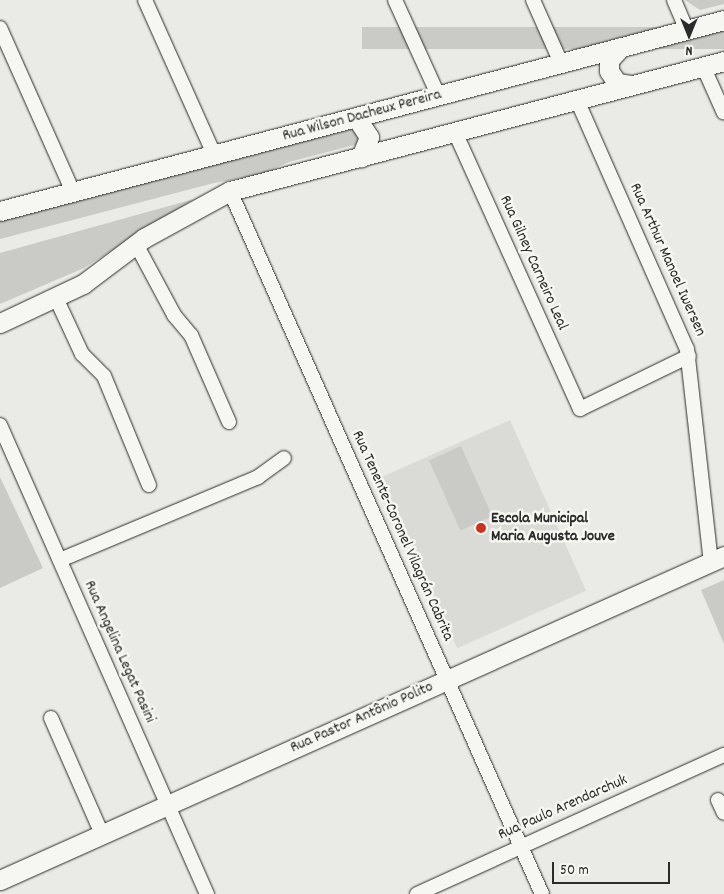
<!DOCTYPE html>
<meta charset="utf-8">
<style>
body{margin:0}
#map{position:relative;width:724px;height:894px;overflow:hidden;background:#eaeae6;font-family:Dekko,sans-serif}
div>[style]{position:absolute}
.built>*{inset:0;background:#dadad6;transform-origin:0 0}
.green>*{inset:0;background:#cacac7;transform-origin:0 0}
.roads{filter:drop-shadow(0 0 1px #2b2b2b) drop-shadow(0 0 1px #2b2b2b)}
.street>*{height:14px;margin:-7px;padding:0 7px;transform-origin:7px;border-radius:7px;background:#f6f6f2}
.secondary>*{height:19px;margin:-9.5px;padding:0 9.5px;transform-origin:9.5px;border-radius:9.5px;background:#f6f6f2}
.dots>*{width:14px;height:14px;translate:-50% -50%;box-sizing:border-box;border:2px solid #f6f6f2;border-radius:50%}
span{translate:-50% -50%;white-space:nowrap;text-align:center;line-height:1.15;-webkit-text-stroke:5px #f6f6f2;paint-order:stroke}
.street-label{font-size:16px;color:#2b2b2b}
.poi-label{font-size:16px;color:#2b2b2b;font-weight:700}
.left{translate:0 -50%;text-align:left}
.north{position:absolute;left:664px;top:10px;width:50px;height:50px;-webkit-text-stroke:4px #f6f6f2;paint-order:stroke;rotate:180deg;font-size:14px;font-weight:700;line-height:20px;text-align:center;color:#2b2b2b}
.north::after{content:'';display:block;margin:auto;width:18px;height:22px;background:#2b2b2b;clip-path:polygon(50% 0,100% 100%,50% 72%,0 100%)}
.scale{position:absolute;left:552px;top:862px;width:118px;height:22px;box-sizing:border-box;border:2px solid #2b2b2b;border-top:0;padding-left:6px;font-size:15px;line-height:18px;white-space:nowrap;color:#2b2b2b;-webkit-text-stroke:4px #f6f6f2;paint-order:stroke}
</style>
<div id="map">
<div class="built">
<div style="left:510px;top:420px;width:187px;height:141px;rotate:66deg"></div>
</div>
<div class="green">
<div style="clip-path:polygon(685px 0,724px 0,724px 4px,700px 10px)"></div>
<div style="left:724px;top:27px;width:22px;height:362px;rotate:90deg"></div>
<div style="clip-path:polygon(353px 126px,360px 139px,358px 144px,289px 162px,263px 174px,214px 183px,0 239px,0 219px)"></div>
<div style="clip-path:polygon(194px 199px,84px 268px,0 304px,0 253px)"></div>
<div style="left:461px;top:446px;width:77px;height:35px;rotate:66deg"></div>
<div style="clip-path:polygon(0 477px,43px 568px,0 588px)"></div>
<div style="clip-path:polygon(724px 580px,724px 644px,701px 590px)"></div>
</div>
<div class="roads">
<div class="street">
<div style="left:145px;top:0;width:169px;rotate:65.9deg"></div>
<div style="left:395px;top:0;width:104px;rotate:65.6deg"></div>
<div style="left:533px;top:0;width:69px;rotate:66deg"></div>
<div style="left:674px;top:0;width:33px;rotate:67deg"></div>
<div style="left:0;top:28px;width:180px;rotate:66deg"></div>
<div style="left:703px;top:66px;width:51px;rotate:65.9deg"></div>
<div style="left:577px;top:100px;width:272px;rotate:66.2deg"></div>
<div style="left:687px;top:349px;width:214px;rotate:83.6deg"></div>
<div style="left:455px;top:132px;width:304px;rotate:65.7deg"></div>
<div style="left:580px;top:409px;width:121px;rotate:-25.9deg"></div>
<div style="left:230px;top:191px;width:769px;rotate:66.07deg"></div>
<div style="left:136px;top:244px;width:81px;rotate:61.8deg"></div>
<div style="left:174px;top:315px;width:26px;rotate:50deg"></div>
<div style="left:191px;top:335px;width:95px;rotate:66.4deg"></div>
<div style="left:56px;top:298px;width:62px;rotate:65.1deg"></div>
<div style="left:82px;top:354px;width:31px;rotate:45deg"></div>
<div style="left:104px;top:376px;width:118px;rotate:67.6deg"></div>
<div style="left:0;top:425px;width:513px;rotate:66.19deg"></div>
<div style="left:60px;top:560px;width:215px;rotate:-22.7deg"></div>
<div style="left:258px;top:477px;width:32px;rotate:-36deg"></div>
<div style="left:51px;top:718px;width:127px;rotate:66.3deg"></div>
<div style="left:718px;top:800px;width:14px;rotate:65deg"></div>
<div style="left:417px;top:894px;width:337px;rotate:-24.4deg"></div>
</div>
<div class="secondary">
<div style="left:621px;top:47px;width:18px;rotate:133deg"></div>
<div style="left:609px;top:60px;width:11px;rotate:90deg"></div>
<div style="left:609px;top:71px;width:14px;rotate:56deg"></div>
<div style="left:617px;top:83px;width:14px;rotate:8deg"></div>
<div style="left:356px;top:117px;width:24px;rotate:57deg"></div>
<div style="left:369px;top:137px;width:22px;rotate:112deg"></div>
<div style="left:0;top:211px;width:749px;rotate:-14.78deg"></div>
<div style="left:0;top:323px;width:92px;rotate:-25.2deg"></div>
<div style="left:83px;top:284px;width:76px;rotate:-37deg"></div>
<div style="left:144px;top:238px;width:98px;rotate:-28.7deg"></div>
<div style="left:230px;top:191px;width:511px;rotate:-14.74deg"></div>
<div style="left:0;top:880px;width:793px;rotate:-24.11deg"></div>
</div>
</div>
<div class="dots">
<div style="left:481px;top:528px;background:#c8321e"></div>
</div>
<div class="street-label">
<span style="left:362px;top:116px;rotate:-15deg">Rua Wilson Dacheux Pereira</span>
<span style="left:667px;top:260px;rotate:66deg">Rua Arthur Manoel Iwersen</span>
<span style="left:533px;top:263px;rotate:66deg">Rua Gilney Carneiro Leal</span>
<span style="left:402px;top:536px;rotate:66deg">Rua Tenente-Coronel Vilagrán Cabrita</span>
<span style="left:119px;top:652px;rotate:66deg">Rua Angelina Legat Pasini</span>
<span style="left:362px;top:718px;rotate:-24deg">Rua Pastor Antônio Polito</span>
<span style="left:563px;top:808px;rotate:-24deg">Rua Paulo Arendarchuk</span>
</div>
<div class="poi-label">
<span class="left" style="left:491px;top:528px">Escola Municipal<br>Maria Augusta Jouve</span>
</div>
<div class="north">N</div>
<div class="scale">50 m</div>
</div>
